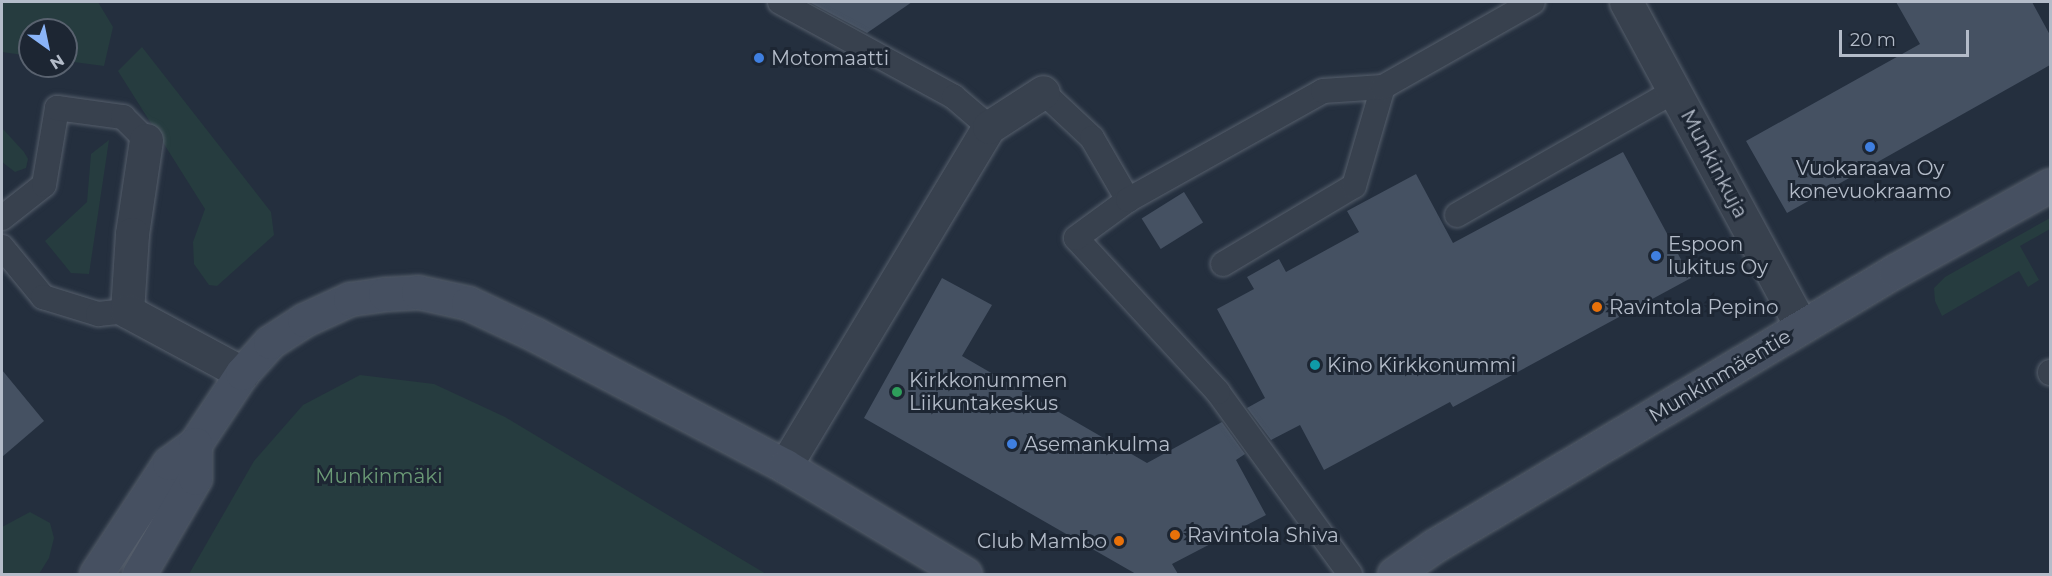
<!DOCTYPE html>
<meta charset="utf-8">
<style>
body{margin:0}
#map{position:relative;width:2052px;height:576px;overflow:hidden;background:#242f3e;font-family:Montserrat,sans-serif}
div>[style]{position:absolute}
.green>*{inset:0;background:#263c3f}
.building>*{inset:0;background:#455162;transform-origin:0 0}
.roads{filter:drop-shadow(0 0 2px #565f6c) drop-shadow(0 0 2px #565f6c)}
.lane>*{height:24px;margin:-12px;padding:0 12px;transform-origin:12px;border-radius:12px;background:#38414e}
.street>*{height:33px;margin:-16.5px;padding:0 16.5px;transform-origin:16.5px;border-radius:16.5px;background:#38414e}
.secondary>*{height:33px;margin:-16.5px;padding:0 16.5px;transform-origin:16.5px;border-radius:16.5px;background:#465061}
.dots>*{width:16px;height:16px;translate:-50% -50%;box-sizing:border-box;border:3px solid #1d2633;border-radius:50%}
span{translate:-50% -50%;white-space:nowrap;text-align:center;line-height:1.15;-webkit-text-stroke:6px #1d2633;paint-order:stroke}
.poi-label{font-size:20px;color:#b4bcc9}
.left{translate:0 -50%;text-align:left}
.right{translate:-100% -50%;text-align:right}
.street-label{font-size:20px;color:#b4bcc9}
.park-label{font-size:20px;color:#6b9a76}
.frame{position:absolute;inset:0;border:3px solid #b4bcc9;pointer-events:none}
.north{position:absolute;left:18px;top:18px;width:60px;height:60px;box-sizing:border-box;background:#1d2633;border:2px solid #59626f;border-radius:50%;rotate:147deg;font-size:16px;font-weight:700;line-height:24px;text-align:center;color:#b4bcc9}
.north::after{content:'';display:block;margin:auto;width:21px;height:27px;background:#8ab4f8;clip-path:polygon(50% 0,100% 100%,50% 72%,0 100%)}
.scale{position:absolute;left:1839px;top:30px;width:130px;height:27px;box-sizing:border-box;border:3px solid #b4bcc9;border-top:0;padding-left:8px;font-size:18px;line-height:21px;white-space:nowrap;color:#b4bcc9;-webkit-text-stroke:4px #1d2633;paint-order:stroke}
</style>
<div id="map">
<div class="green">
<div style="clip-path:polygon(2px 2px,98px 2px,113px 27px,104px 66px,66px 61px,66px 30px,30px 30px,30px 56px,2px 52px)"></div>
<div style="clip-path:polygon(142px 47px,271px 212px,274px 235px,217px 286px,209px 285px,194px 264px,193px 242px,205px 209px,118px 71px)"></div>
<div style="clip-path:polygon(2px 128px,24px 152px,28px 159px,26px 168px,15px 172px,2px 162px)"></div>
<div style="clip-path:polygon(109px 140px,89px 274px,71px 273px,45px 241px,87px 202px,91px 154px)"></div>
<div style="clip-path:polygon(2050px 218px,2050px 229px,2020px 246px,2039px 280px,2028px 287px,2019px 271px,1942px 316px,1935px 301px,1934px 288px,1945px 277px)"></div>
<div style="clip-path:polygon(360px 375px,434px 384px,505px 417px,766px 574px,189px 574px,254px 461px,303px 405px)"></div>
<div style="clip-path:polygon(30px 512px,50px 523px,54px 538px,49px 558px,39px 574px,2px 574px,2px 527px)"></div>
</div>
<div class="building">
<div style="clip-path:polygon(809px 2px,912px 2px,867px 33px)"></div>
<div style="clip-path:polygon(1896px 2px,2032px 2px,2050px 35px,2050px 65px,1787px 213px,1746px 141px,1920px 44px)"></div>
<div style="clip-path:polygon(1623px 152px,1691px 278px,1453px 407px,1450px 402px,1324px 470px,1300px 425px,1271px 440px,1247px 408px,1265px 398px,1217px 309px,1254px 289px,1247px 277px,1279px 259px,1286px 272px,1359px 232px,1347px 211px,1416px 174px,1453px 243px)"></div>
<div style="left:1184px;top:192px;width:36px;height:50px;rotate:58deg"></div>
<div style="clip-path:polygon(942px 278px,992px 305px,962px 356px,1147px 463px,1222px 422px,1245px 454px,1236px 460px,1266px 515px,1172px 564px,1178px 574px,1136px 574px,864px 418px)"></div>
<div style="clip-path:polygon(2px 370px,44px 421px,2px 457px)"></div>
</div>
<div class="roads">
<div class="lane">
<div style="left:780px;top:2px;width:198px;rotate:28.6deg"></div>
<div style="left:954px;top:97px;width:46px;rotate:40.6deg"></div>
<div style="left:1043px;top:92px;width:67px;rotate:43.2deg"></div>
<div style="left:1092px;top:138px;width:72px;rotate:59.9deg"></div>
<div style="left:1457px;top:215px;width:250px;rotate:-29.7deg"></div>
<div style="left:2px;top:218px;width:53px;rotate:-38.2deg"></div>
<div style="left:44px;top:185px;width:78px;rotate:-80.4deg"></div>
<div style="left:57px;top:108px;width:67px;rotate:7.8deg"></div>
<div style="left:123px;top:117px;width:33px;rotate:45deg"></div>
<div style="left:2px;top:247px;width:65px;rotate:50.6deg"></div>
<div style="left:43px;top:297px;width:58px;rotate:17.2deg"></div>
<div style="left:98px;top:314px;width:29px;rotate:-6deg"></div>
<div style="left:1223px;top:264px;width:152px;rotate:-30.8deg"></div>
<div style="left:1354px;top:186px;width:103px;rotate:-73.7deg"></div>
<div style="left:2050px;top:373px;width:1px;rotate:-90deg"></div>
<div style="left:1350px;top:574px;width:225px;rotate:-126deg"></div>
<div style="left:1218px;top:392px;width:209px;rotate:-132.7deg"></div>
<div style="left:1076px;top:238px;width:64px;rotate:-36.2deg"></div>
<div style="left:1128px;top:200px;width:223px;rotate:-29.2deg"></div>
<div style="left:1323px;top:91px;width:60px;rotate:-3.8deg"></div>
<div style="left:1383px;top:87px;width:172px;rotate:-29.5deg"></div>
</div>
<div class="street">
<div style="left:1626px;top:2px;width:368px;rotate:61.6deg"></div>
<div style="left:146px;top:140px;width:95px;rotate:98.5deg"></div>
<div style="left:132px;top:234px;width:77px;rotate:93.7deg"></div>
<div style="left:127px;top:311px;width:131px;rotate:28.3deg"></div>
<div style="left:785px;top:466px;width:396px;rotate:-59deg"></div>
<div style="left:989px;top:127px;width:64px;rotate:-32.9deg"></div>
</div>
<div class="secondary">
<div style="left:96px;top:574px;width:133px;rotate:-56.7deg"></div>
<div style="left:169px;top:463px;width:32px;rotate:-36deg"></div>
<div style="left:195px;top:444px;width:85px;rotate:-56.5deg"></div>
<div style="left:242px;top:373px;width:42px;rotate:-47.9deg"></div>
<div style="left:270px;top:342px;width:40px;rotate:-32.9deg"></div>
<div style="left:304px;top:320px;width:51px;rotate:-24.5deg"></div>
<div style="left:350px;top:299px;width:35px;rotate:-8deg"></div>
<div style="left:385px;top:294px;width:33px;rotate:-3deg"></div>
<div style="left:418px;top:292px;width:51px;rotate:12.4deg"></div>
<div style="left:468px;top:303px;width:75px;rotate:25.2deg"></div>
<div style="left:536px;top:335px;width:281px;rotate:27.7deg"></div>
<div style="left:785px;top:466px;width:210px;rotate:31deg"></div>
<div style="left:139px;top:574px;width:111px;rotate:-59.7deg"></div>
<div style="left:195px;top:478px;width:34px;rotate:-90deg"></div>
<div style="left:1394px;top:574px;width:49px;rotate:-35deg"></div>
<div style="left:1434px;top:546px;width:537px;rotate:-30.82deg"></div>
<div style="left:1895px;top:271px;width:177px;rotate:-29deg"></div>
</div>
</div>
<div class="dots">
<div style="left:759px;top:58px;background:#3f7fe0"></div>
<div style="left:1870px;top:147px;background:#3f7fe0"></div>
<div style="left:1656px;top:256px;background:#3f7fe0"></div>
<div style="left:1597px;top:307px;background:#e8710a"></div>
<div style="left:1315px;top:365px;background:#0f9aa8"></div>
<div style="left:897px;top:392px;background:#2e9e5b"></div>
<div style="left:1012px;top:444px;background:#3f7fe0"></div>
<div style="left:1175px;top:535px;background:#e8710a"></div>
<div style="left:1119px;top:541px;background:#e8710a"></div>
</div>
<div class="poi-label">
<span class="left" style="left:771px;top:58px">Motomaatti</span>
<span style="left:1870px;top:180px">Vuokaraava Oy<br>konevuokraamo</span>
<span class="left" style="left:1668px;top:256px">Espoon<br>lukitus Oy</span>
<span class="left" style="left:1609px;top:307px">Ravintola Pepino</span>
<span class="left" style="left:1327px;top:365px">Kino Kirkkonummi</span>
<span class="left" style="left:909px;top:392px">Kirkkonummen<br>Liikuntakeskus</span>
<span class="left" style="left:1024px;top:444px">Asemankulma</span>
<span class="left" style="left:1187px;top:535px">Ravintola Shiva</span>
<span class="right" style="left:1107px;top:541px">Club Mambo</span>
</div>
<div class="street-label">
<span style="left:1714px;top:164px;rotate:62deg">Munkinkuja</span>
<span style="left:1720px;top:376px;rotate:-31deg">Munkinmäentie</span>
</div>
<div class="park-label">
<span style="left:379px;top:476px">Munkinmäki</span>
</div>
<div class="frame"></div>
<div class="north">N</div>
<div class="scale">20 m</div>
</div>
